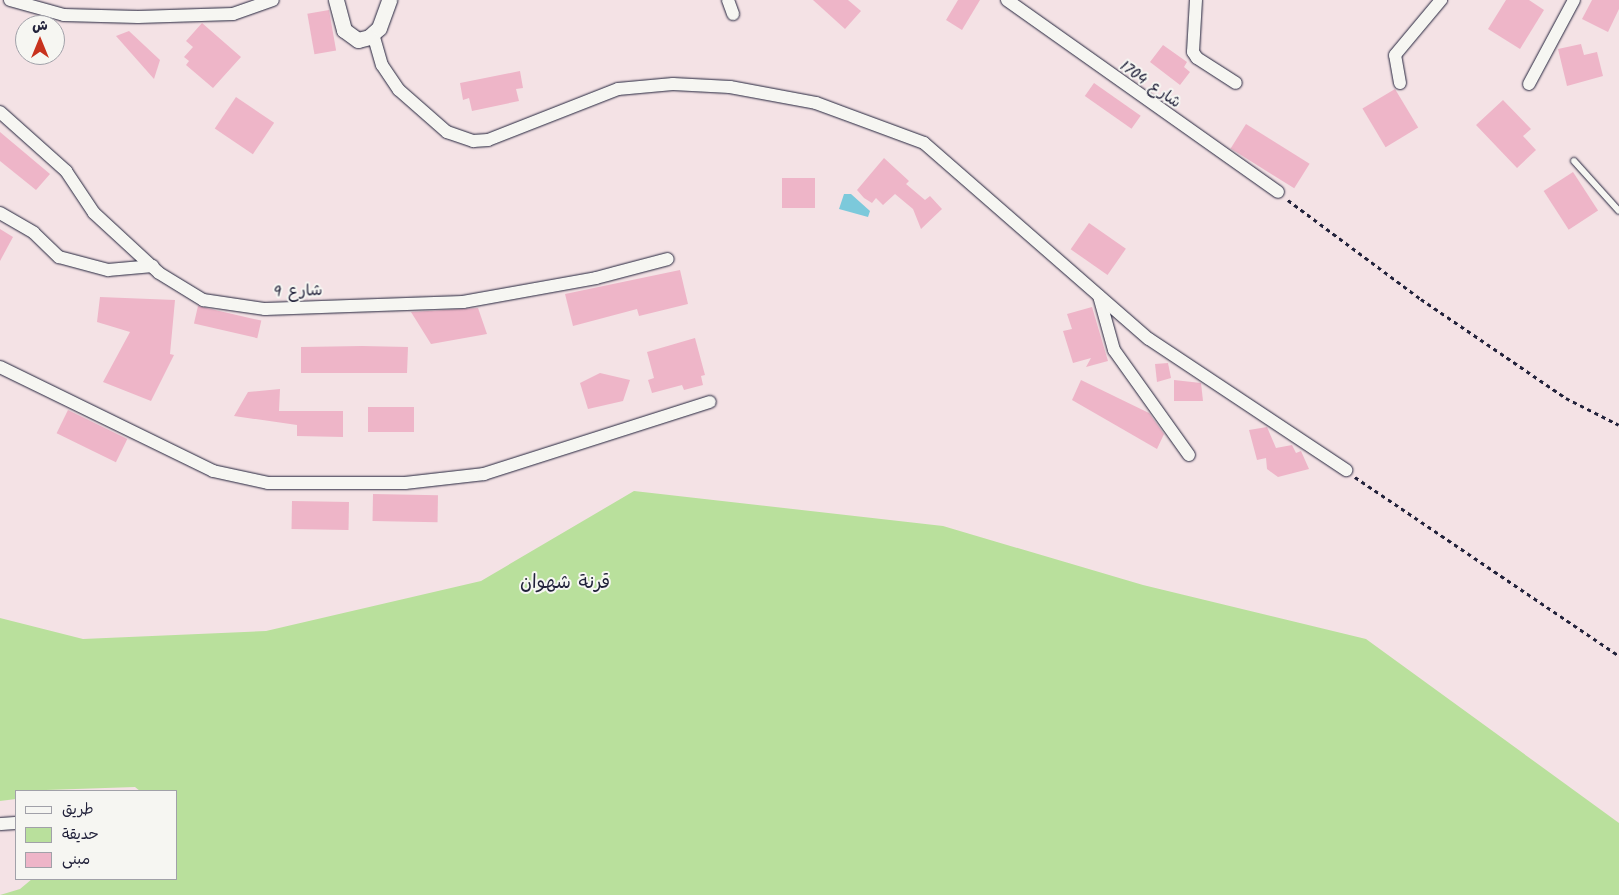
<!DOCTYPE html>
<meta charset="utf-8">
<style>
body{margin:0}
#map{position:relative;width:1619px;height:895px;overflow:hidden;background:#f4e2e5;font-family:Kalam,"Playpen Sans Arabic",sans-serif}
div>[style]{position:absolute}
.green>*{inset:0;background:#b9e09c}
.water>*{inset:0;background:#7cc9db}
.building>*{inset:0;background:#eeb5c8;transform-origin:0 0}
.path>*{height:2.5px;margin-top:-1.25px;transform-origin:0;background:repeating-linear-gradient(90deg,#22223b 0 4px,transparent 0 8px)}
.roads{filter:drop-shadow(0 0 1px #22223b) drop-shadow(0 0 1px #22223b)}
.service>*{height:6px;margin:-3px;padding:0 3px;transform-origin:3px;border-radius:3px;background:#f6f6f2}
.minor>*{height:12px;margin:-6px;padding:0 6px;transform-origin:6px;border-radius:6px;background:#f6f6f2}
.tertiary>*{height:15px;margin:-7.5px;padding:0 7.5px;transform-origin:7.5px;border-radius:7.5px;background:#f6f6f2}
span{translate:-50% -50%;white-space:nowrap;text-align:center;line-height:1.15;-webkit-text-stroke:4px #f6f6f2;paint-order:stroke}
.street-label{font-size:16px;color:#22223b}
.quarter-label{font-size:19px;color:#22223b}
.legend{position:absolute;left:15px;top:790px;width:162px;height:90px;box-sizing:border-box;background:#f6f6f2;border:1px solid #a1a1a9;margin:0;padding:6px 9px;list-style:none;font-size:15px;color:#22223b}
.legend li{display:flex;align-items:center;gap:10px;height:25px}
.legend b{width:25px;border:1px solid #a1a1a9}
.north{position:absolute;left:15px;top:15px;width:50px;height:50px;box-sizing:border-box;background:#f6f6f2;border:1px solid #a1a1a9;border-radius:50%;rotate:0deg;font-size:14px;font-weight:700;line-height:20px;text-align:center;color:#22223b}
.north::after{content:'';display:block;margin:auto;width:18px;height:22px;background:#c8321e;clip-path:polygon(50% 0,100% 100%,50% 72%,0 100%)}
</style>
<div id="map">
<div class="green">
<div style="clip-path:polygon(634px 491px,943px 526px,1143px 585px,1366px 639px,1619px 823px,1619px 895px,0 895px,20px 889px,32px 879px,176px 879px,176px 791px,140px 791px,135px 787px,16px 791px,16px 799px,0 801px,0 618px,83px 639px,266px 631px,481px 581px)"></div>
</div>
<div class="water">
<div style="clip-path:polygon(844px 194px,851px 194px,870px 211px,868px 217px,839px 209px)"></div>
</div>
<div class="building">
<div style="clip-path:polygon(813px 0,848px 0,861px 11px,845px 29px)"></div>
<div style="clip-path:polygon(958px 0,980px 0,962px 30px,946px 20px)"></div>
<div style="clip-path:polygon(1506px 0,1529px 0,1544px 10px,1520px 49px,1488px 29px)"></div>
<div style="clip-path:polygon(1592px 0,1619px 0,1619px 9px,1608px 32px,1582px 19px)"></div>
<div style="left:329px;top:10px;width:41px;height:22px;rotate:80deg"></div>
<div style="clip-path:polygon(202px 23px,241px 57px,213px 88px,186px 65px,189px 61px,184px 57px,193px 47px,186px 41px)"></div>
<div style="clip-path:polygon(129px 31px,160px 60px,154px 79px,116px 36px)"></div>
<div style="clip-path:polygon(1581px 44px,1584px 55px,1597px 52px,1603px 76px,1567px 86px,1558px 49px)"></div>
<div style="clip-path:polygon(1163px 45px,1187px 62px,1184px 67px,1190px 72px,1180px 85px,1150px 62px)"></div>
<div style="clip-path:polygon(520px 71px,523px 88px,516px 89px,519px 101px,472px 111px,469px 98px,463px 100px,460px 83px)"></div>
<div style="left:1094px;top:83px;width:57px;height:16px;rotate:35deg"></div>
<div style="left:1395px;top:89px;width:45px;height:38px;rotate:59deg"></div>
<div style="left:236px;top:97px;width:46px;height:38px;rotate:34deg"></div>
<div style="clip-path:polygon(1503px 100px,1531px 129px,1523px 136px,1536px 150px,1517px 168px,1476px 125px)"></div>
<div style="left:1246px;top:124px;width:75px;height:29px;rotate:32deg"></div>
<div style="clip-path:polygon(0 132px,50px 174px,36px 190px,0 161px)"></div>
<div style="clip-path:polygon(884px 158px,909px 181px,906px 184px,925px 200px,930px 196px,942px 209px,921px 229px,913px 209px,895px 194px,883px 205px,876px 198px,872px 203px,864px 198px,857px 190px)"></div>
<div style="left:1573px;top:172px;width:46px;height:35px;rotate:57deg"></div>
<div style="left:782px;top:178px;width:33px;height:30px"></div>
<div style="left:1089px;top:223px;width:45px;height:32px;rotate:35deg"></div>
<div style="clip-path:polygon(0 229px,13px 237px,0 261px)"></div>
<div style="clip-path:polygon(680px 270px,688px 304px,639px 316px,637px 309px,573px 326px,565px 294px)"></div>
<div style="clip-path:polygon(100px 297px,175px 300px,170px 354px,174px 355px,151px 401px,103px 382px,130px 332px,97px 322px)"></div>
<div style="left:198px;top:306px;width:65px;height:18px;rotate:13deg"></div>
<div style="clip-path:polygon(1092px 307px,1108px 361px,1086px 367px,1091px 358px,1073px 363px,1063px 331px,1072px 329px,1067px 314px)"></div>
<div style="clip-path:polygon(478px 308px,487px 334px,431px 344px,411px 312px)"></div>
<div style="clip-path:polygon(695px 338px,705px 375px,701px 376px,703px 385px,684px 390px,682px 385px,652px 393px,648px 380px,654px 378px,647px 352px)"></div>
<div style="clip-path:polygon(362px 346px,408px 347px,407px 373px,301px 373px,301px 347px)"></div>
<div style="clip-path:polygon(1168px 363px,1171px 378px,1157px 382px,1155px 364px)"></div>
<div style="clip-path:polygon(600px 373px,630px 380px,623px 401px,588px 409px,580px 383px)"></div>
<div style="clip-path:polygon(1081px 380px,1149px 413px,1164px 434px,1157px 449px,1072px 400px)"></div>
<div style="clip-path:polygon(1174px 380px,1201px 383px,1203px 401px,1174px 401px)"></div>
<div style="clip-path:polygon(280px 389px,279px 411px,343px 411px,343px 437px,297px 436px,297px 425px,234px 416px,248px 392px)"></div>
<div style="left:368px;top:407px;width:46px;height:25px"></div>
<div style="left:68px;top:410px;width:66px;height:26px;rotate:26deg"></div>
<div style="clip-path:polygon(1267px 427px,1276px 448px,1292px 445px,1296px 453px,1301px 451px,1309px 469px,1278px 477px,1267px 469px,1266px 458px,1257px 460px,1249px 430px)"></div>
<div style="left:373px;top:494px;width:65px;height:27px;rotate:1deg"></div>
<div style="left:292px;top:501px;width:57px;height:28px;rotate:1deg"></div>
</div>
<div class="path">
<div style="left:1288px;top:200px;width:166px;rotate:36.7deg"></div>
<div style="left:1421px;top:299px;width:176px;rotate:34.3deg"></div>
<div style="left:1566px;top:398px;width:59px;rotate:27deg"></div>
<div style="left:1355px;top:477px;width:319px;rotate:34.1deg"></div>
</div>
<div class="roads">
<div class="service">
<div style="left:1574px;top:161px;width:67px;rotate:48deg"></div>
</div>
<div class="minor">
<div style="left:10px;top:0;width:56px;rotate:15.5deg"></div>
<div style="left:64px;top:15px;width:74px;rotate:1.5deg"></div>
<div style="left:138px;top:17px;width:95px;rotate:-1.8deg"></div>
<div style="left:233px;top:14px;width:42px;rotate:-19.3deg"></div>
<div style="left:728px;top:0;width:15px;rotate:70deg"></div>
<div style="left:1007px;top:0;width:332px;rotate:35.3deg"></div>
<div style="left:1196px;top:0;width:52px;rotate:93.3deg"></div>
<div style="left:1193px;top:52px;width:7px;rotate:56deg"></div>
<div style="left:1197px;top:58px;width:46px;rotate:32.7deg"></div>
<div style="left:373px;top:34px;width:32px;rotate:74deg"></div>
<div style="left:382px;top:65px;width:30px;rotate:56deg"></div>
<div style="left:399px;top:90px;width:64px;rotate:41.2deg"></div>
<div style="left:447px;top:132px;width:28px;rotate:19deg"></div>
<div style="left:473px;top:141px;width:15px;rotate:-4deg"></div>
<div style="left:488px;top:140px;width:140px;rotate:-21.4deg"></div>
<div style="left:618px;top:89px;width:55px;rotate:-5.2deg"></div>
<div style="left:673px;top:84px;width:57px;rotate:3deg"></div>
<div style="left:730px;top:87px;width:87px;rotate:10.5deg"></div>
<div style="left:816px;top:103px;width:115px;rotate:20.3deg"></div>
<div style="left:924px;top:143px;width:298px;rotate:41.1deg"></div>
<div style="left:1149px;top:339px;width:237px;rotate:33.6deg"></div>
<div style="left:1400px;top:83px;width:28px;rotate:-100deg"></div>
<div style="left:1395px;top:55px;width:72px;rotate:-50.1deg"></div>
<div style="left:1529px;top:84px;width:95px;rotate:-61.8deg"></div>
<div style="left:0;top:112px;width:89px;rotate:41.8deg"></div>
<div style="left:66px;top:171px;width:50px;rotate:56.3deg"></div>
<div style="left:94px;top:213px;width:88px;rotate:42.7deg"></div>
<div style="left:159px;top:273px;width:52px;rotate:31.5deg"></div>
<div style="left:203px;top:300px;width:63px;rotate:8.3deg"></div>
<div style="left:265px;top:309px;width:198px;rotate:-2deg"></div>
<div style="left:463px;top:302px;width:135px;rotate:-10.2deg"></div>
<div style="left:596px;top:278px;width:74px;rotate:-14.8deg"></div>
<div style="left:0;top:213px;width:39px;rotate:30deg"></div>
<div style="left:34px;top:233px;width:35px;rotate:44deg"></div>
<div style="left:59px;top:257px;width:51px;rotate:14.9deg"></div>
<div style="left:108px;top:270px;width:45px;rotate:-5.1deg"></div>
<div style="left:1099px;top:296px;width:56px;rotate:74.5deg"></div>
<div style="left:1114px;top:350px;width:129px;rotate:54.5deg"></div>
<div style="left:0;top:367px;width:237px;rotate:26deg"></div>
<div style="left:213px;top:471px;width:56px;rotate:12.3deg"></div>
<div style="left:268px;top:483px;width:137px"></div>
<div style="left:405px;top:483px;width:80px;rotate:-6.5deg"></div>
<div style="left:484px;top:474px;width:237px;rotate:-17.7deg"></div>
<div style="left:0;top:824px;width:16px;rotate:-4deg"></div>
</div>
<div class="tertiary">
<div style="left:336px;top:0;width:31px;rotate:75deg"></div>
<div style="left:344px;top:30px;width:17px;rotate:36deg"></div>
<div style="left:358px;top:40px;width:11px;rotate:-15deg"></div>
<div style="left:369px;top:37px;width:13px;rotate:-42deg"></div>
<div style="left:379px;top:28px;width:30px;rotate:-70deg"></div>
</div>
</div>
<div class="street-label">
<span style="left:1150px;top:85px;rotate:35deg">شارع 1704</span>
<span style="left:298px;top:292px;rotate:-2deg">شارع 9</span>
</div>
<div class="quarter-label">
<span style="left:565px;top:584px">قرنة شهوان</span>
</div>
<ul class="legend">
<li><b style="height:6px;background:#f6f6f2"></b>طريق</li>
<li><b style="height:14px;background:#b9e09c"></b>حديقة</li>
<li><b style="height:14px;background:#eeb5c8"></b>مبنى</li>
</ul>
<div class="north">ش</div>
</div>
